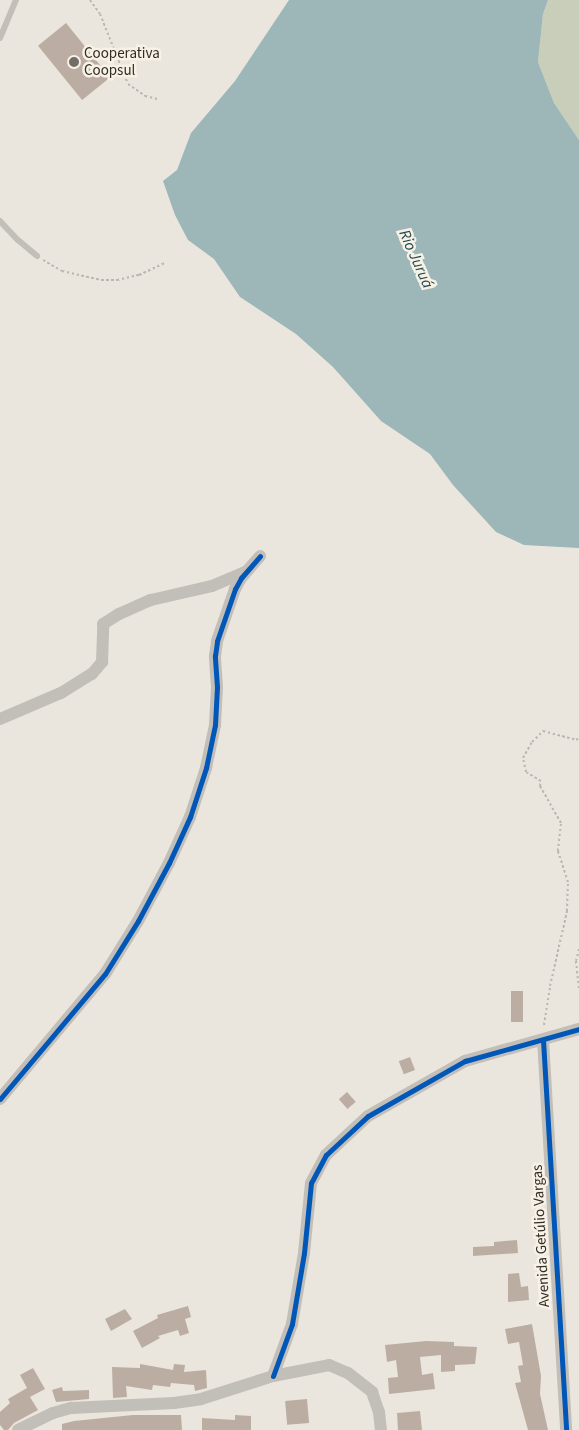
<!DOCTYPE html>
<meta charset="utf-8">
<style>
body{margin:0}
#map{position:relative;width:579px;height:1430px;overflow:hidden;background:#eae6de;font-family:"Source Sans 3",sans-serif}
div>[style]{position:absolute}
.green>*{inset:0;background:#c8ceba}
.water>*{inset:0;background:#9db6b8}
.building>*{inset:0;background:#bcada2;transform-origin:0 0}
.path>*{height:2px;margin-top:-1px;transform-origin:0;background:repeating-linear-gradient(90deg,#bbb6b1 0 2.5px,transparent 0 5px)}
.service>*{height:6px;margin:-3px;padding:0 3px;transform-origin:3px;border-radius:3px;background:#c2beb8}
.minor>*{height:12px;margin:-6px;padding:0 6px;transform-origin:6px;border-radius:6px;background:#c2beb8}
.cycleway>*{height:5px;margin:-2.5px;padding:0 2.5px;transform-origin:2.5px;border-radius:2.5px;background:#0057b8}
.dots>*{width:14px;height:14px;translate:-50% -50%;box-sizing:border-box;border:2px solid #f7f1e6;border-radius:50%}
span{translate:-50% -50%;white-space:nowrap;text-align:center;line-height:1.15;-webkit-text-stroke:5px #f7f1e6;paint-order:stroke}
.poi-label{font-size:15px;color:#322c27}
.left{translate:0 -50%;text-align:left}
.street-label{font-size:15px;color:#322c27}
.water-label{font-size:16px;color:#21474f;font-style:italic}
</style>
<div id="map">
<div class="green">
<div style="clip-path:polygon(548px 0,579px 0,579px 140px,554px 103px,538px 62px,543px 14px)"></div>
</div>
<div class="water">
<div style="clip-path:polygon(289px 0,548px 0,543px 14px,538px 62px,554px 103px,579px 140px,579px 548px,524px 545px,496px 532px,453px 485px,430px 454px,381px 421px,333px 367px,296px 334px,240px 297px,214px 259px,188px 240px,175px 215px,163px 181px,177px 170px,191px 133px,235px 81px)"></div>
</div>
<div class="building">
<div style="left:66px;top:23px;width:70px;height:36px;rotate:51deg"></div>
<div style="left:511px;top:991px;width:12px;height:31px"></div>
<div style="left:410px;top:1057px;width:14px;height:12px;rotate:69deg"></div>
<div style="left:347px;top:1092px;width:13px;height:11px;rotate:48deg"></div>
<div style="clip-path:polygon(517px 1240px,518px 1253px,473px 1256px,473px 1247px,494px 1246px,494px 1242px)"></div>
<div style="clip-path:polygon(519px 1273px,521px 1287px,528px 1286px,529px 1300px,508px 1302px,508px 1274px)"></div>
<div style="clip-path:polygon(188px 1306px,191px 1317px,185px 1319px,189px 1333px,180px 1336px,178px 1330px,158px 1336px,160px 1338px,142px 1348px,133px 1331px,158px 1318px,157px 1315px)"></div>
<div style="clip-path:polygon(125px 1309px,132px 1319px,111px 1331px,105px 1319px)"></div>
<div style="clip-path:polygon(532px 1324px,541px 1376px,540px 1394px,548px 1430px,528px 1430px,515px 1383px,521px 1382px,518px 1366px,523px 1365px,519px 1342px,508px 1344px,505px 1329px)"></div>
<div style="clip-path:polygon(426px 1341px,454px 1342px,454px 1346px,477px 1347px,475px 1364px,455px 1365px,455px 1371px,441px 1372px,441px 1355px,420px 1357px,422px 1375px,433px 1373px,435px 1389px,389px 1394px,388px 1378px,398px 1377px,396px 1360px,387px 1362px,385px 1345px)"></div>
<div style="clip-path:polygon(140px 1364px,173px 1370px,174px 1364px,185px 1365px,184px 1372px,206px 1370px,207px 1388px,195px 1391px,194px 1385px,171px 1383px,170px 1387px,153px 1385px,152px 1390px,126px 1386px,127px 1397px,113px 1398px,112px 1367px,140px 1368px)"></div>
<div style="clip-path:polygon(33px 1368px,45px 1389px,30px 1397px,38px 1410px,14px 1423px,8px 1430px,4px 1430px,0 1425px,0 1412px,10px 1403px,8px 1399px,27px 1388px,20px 1375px)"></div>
<div style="clip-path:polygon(62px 1387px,63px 1391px,89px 1390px,89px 1399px,56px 1402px,52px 1390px)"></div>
<div style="left:307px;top:1399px;width:24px;height:22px;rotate:85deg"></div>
<div style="clip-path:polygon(420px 1411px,422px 1430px,398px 1430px,397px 1413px)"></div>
<div style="clip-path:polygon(133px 1415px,181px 1415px,182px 1430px,62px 1430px,62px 1424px,74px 1421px)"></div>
<div style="clip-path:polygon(235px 1415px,251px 1416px,251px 1430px,202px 1430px,202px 1418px,235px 1420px)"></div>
</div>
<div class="path">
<div style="left:90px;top:0;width:17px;rotate:54deg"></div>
<div style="left:100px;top:14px;width:75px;rotate:68.2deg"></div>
<div style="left:128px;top:84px;width:21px;rotate:35deg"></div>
<div style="left:145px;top:96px;width:13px;rotate:13deg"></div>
<div style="left:43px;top:260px;width:22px;rotate:30deg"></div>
<div style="left:62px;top:271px;width:40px;rotate:13deg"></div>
<div style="left:101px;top:280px;width:16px"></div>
<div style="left:117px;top:280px;width:23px;rotate:-13deg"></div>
<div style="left:139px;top:275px;width:29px;rotate:-25deg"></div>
<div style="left:579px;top:949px;width:12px;rotate:104deg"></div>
<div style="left:576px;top:961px;width:30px;rotate:84deg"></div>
<div style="left:544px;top:1025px;width:39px;rotate:-81deg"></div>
<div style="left:550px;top:986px;width:77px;rotate:-77.2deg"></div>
<div style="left:567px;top:911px;width:29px;rotate:-88deg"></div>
<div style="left:568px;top:882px;width:33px;rotate:-108deg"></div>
<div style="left:558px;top:851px;width:28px;rotate:-84deg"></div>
<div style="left:561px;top:823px;width:43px;rotate:-119.6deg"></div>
<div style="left:540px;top:786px;width:5px;rotate:-79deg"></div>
<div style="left:541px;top:781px;width:17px;rotate:-149deg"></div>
<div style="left:526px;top:772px;width:14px;rotate:-102deg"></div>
<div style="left:523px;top:758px;width:18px;rotate:-61deg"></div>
<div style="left:532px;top:742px;width:16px;rotate:-45deg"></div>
<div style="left:543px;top:731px;width:34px;rotate:15deg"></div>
<div style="left:576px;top:740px;width:4px;rotate:-34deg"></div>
</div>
<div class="service">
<div style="left:0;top:38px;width:41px;rotate:-67.2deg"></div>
<div style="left:0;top:221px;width:26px;rotate:47deg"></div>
<div style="left:18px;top:240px;width:25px;rotate:40deg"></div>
</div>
<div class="minor">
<div style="left:0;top:719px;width:66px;rotate:-23.1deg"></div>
<div style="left:61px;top:693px;width:36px;rotate:-32deg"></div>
<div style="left:92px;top:674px;width:16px;rotate:-50deg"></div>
<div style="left:102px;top:662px;width:38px;rotate:-88deg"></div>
<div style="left:103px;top:624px;width:19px;rotate:-32deg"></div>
<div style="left:119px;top:614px;width:35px;rotate:-24deg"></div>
<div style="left:151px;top:600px;width:63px;rotate:-12.9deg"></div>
<div style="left:212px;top:586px;width:36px;rotate:-23deg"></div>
<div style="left:543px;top:1040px;width:391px;rotate:86.6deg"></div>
<div style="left:0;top:1099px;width:163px;rotate:-50deg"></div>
<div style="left:105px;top:974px;width:62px;rotate:-58.1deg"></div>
<div style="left:138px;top:921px;width:66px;rotate:-61.9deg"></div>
<div style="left:169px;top:863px;width:51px;rotate:-65.5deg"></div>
<div style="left:190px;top:817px;width:52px;rotate:-71.9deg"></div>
<div style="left:206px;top:768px;width:44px;rotate:-78.2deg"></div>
<div style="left:215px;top:725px;width:38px;rotate:-87deg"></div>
<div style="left:217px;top:687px;width:31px;rotate:-94deg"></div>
<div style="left:215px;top:656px;width:15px;rotate:-82deg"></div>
<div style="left:217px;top:641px;width:55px;rotate:-70.9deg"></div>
<div style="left:235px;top:589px;width:13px;rotate:-61deg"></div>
<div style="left:241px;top:578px;width:29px;rotate:-49deg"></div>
<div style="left:273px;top:1376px;width:55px;rotate:-69.9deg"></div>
<div style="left:292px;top:1324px;width:72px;rotate:-80.4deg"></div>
<div style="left:304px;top:1253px;width:70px;rotate:-84.3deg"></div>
<div style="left:311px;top:1183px;width:32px;rotate:-62deg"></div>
<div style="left:326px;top:1155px;width:57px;rotate:-42.9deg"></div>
<div style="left:368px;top:1116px;width:112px;rotate:-29.6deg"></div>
<div style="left:465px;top:1061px;width:118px;rotate:-15.7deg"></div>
<div style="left:18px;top:1430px;width:39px;rotate:-26deg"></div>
<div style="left:53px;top:1413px;width:19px;rotate:-16deg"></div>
<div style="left:71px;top:1408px;width:103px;rotate:-2.8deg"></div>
<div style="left:174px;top:1403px;width:27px;rotate:-8deg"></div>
<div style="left:201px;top:1399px;width:76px;rotate:-17.7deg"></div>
<div style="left:273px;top:1376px;width:57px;rotate:-11.1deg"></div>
<div style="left:329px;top:1365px;width:21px;rotate:23deg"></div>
<div style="left:348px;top:1373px;width:31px;rotate:38deg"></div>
<div style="left:372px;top:1392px;width:21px;rotate:71deg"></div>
<div style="left:379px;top:1412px;width:18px;rotate:84deg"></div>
</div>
<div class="cycleway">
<div style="left:543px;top:1040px;width:391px;rotate:86.6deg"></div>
<div style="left:0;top:1099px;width:163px;rotate:-50deg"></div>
<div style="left:105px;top:974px;width:62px;rotate:-58.1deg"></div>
<div style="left:138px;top:921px;width:66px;rotate:-61.9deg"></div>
<div style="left:169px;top:863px;width:51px;rotate:-65.5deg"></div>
<div style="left:190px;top:817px;width:52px;rotate:-71.9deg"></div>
<div style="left:206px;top:768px;width:44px;rotate:-78.2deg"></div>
<div style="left:215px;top:725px;width:38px;rotate:-87deg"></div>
<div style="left:217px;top:687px;width:31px;rotate:-94deg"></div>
<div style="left:215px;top:656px;width:15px;rotate:-82deg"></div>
<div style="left:217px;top:641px;width:55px;rotate:-70.9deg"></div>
<div style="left:235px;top:589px;width:13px;rotate:-61deg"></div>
<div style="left:241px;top:578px;width:29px;rotate:-49deg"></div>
<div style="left:273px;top:1376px;width:55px;rotate:-69.9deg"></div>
<div style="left:292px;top:1324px;width:72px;rotate:-80.4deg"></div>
<div style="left:304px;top:1253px;width:70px;rotate:-84.3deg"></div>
<div style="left:311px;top:1183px;width:32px;rotate:-62deg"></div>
<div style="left:326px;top:1155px;width:57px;rotate:-42.9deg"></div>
<div style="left:368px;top:1116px;width:112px;rotate:-29.6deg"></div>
<div style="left:465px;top:1061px;width:118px;rotate:-15.7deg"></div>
</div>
<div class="dots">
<div style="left:74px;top:62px;background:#726d67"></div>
</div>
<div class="poi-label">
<span class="left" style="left:84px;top:62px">Cooperativa<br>Coopsul</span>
</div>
<div class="street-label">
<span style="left:541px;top:1236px;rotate:-93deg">Avenida Getúlio Vargas</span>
</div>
<div class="water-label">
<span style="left:416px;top:259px;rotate:66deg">Rio Juruá</span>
</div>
</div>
